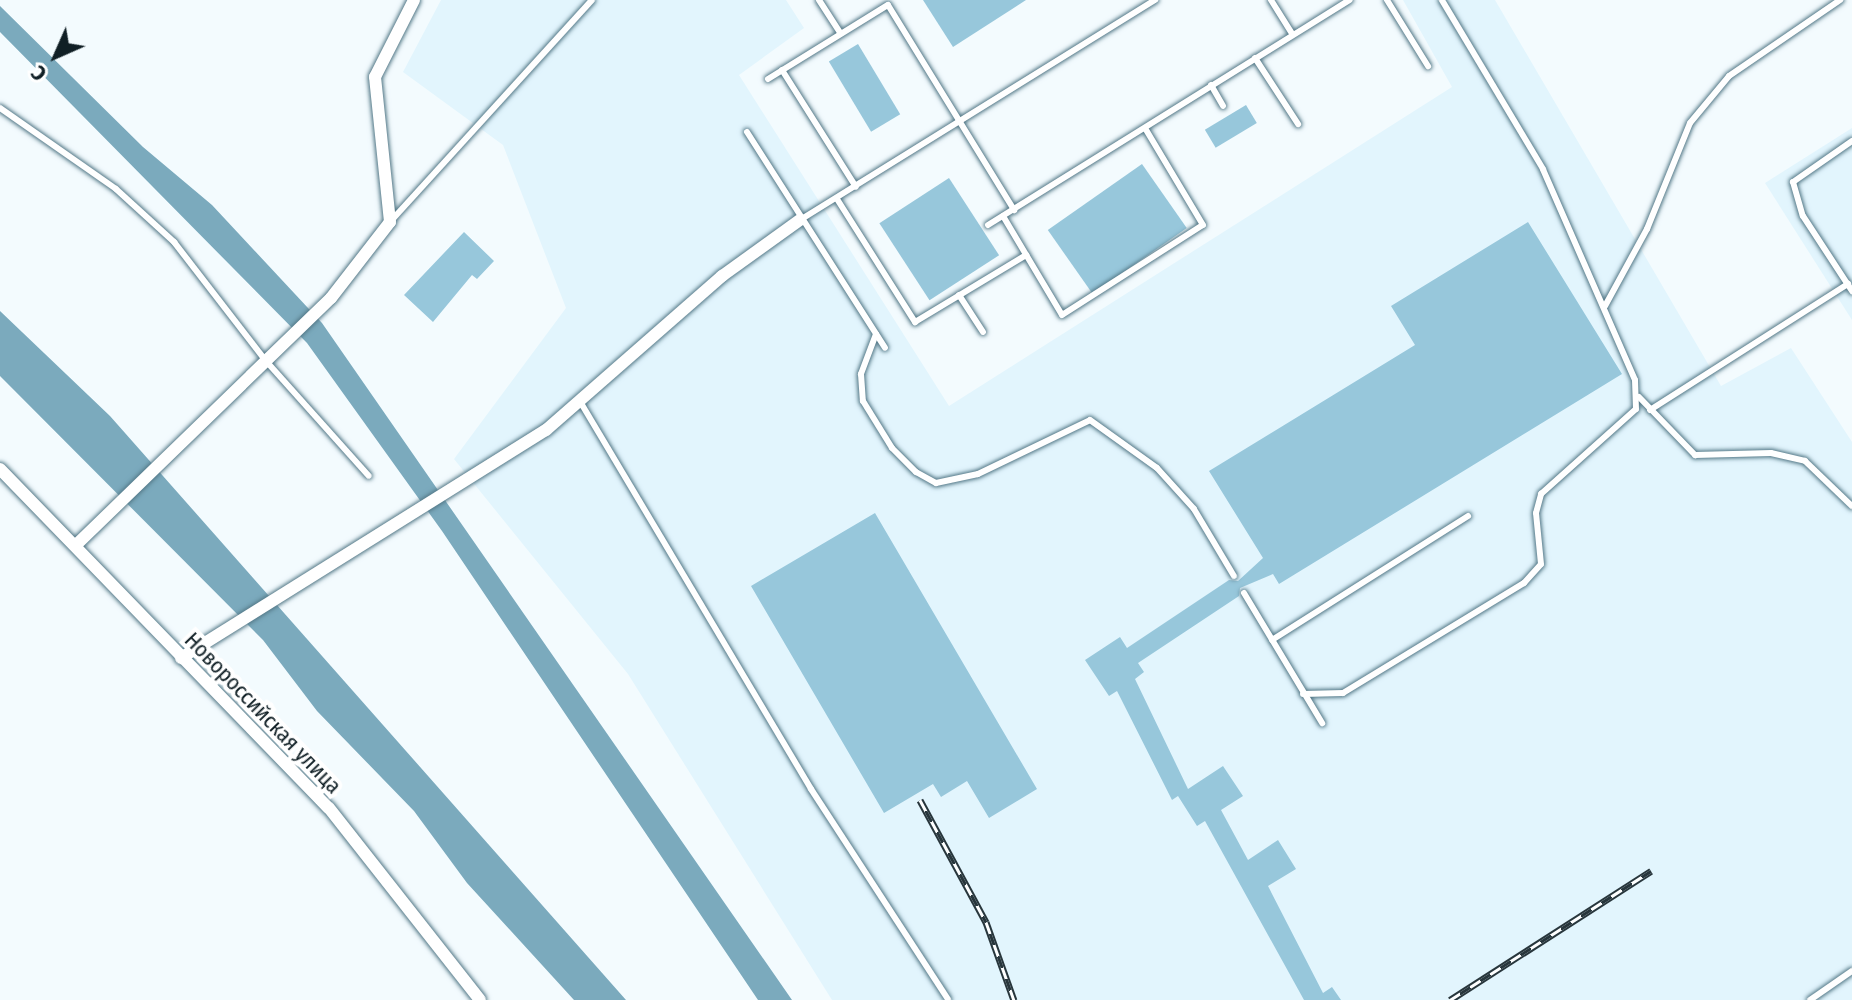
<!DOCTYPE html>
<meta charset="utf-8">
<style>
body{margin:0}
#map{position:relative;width:1852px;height:1000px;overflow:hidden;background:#f3fbfe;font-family:"Fira Sans Condensed",sans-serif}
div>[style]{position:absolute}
.built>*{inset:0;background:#e2f5fd}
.water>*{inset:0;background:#7baabd}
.building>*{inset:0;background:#97c7db;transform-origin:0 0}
.roads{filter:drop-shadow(0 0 2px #537887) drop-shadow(0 0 2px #537887)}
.service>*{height:6px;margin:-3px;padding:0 3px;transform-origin:3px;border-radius:3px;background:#fff}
.minor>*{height:12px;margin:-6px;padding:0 6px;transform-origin:6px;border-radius:6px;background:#fff}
.rail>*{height:7px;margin-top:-3.5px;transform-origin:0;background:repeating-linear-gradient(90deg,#fff 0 12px,#28363c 0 24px);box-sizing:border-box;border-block:2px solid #28363c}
span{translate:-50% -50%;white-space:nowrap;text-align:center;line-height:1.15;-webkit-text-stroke:8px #fff;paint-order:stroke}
.street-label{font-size:22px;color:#101f25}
.north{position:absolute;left:16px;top:16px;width:80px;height:80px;-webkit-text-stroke:6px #fff;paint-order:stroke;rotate:225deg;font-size:22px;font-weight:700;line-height:32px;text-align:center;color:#101f25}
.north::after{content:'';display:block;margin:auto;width:28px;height:36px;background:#101f25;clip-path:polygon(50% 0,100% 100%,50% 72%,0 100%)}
</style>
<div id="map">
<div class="built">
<div style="clip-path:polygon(441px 0,786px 0,804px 28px,739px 75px,949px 406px,1452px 87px,1403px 0,1495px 0,1721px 386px,1791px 348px,1852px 442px,1852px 1000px,832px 1000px,628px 674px,454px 459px,566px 308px,503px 145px,403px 72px)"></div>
<div style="clip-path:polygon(1852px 128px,1852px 320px,1765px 183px)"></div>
</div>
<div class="water">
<div style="clip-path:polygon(0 6px,143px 147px,212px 205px,322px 323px,792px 1000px,758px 1000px,442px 531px,307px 343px,0 32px)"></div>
<div style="clip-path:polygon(0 311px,110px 416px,626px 1000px,574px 1000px,467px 883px,414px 811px,317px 711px,263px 640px,0 376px)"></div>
</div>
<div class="building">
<div style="clip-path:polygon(923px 0,1026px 0,953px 47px)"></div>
<div style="left:858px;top:44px;width:82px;height:34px;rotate:59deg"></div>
<div style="left:1246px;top:105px;width:21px;height:48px;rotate:59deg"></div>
<div style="left:1142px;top:164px;width:78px;height:115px;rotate:55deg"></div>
<div style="left:949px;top:178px;width:92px;height:83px;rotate:57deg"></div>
<div style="clip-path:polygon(1528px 222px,1622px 374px,1279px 584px,1273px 574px,1240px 588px,1239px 596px,1138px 663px,1144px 672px,1135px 679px,1188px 789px,1223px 766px,1243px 796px,1221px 810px,1248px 860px,1278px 840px,1296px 869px,1268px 886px,1323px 993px,1332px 987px,1341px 1000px,1304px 1000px,1205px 821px,1197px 826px,1178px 796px,1172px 800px,1117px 691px,1109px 696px,1085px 660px,1120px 637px,1127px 648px,1229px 580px,1238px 581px,1263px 558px,1209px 471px,1415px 345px,1391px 306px)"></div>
<div style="clip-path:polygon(464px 232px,494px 261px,477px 279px,472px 275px,433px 322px,404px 295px)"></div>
<div style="clip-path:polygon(875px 513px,1037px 789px,989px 818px,967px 781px,941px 797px,933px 784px,884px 813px,751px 586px)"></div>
</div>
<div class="roads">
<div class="service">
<div style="left:819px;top:0;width:40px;rotate:57.1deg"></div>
<div style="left:1271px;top:0;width:40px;rotate:58deg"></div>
<div style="left:1387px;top:0;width:78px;rotate:58.2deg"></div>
<div style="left:1255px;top:58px;width:79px;rotate:56.9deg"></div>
<div style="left:782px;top:70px;width:138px;rotate:57.7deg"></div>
<div style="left:768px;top:79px;width:141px;rotate:-31.7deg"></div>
<div style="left:888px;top:5px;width:241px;rotate:58.4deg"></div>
<div style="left:1211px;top:85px;width:24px;rotate:60deg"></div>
<div style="left:0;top:108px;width:141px;rotate:34.9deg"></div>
<div style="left:116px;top:189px;width:79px;rotate:42.4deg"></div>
<div style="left:174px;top:242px;width:150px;rotate:52.3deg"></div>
<div style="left:266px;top:361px;width:154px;rotate:48.2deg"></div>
<div style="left:747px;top:132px;width:256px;rotate:57.4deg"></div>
<div style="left:1852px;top:141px;width:72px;rotate:145.2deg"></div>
<div style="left:1793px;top:182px;width:35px;rotate:74deg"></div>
<div style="left:1803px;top:216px;width:90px;rotate:56.8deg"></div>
<div style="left:837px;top:199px;width:146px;rotate:57.6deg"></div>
<div style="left:915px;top:322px;width:130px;rotate:-31.1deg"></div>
<div style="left:1003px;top:216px;width:115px;rotate:59.2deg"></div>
<div style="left:1062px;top:315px;width:167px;rotate:-32.6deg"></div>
<div style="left:1203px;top:225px;width:113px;rotate:-120.9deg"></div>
<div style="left:800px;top:220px;width:418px;rotate:-31.8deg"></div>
<div style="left:390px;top:222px;width:300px;rotate:-47.7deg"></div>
<div style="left:988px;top:225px;width:426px;rotate:-31.9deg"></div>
<div style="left:959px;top:295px;width:44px;rotate:57deg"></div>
<div style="left:1605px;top:306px;width:88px;rotate:-61.4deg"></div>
<div style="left:1647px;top:229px;width:114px;rotate:-67.9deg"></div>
<div style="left:1690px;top:123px;width:61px;rotate:-50.3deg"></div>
<div style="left:1729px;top:76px;width:135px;rotate:-34.4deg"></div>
<div style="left:876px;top:334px;width:43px;rotate:110.6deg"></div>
<div style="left:861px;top:374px;width:27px;rotate:86deg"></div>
<div style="left:863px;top:401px;width:55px;rotate:58.3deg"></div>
<div style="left:892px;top:448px;width:34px;rotate:45deg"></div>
<div style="left:916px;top:472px;width:23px;rotate:29deg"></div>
<div style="left:936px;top:483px;width:43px;rotate:-12.1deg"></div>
<div style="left:978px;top:474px;width:124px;rotate:-25.7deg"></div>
<div style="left:1090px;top:420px;width:82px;rotate:35.6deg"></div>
<div style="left:1157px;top:468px;width:55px;rotate:47.9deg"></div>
<div style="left:1194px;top:509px;width:78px;rotate:59.2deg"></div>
<div style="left:1639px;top:397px;width:81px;rotate:46deg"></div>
<div style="left:1695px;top:455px;width:76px;rotate:-1.5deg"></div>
<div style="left:1771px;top:453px;width:35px;rotate:13deg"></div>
<div style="left:1805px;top:461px;width:65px;rotate:43.8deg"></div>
<div style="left:581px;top:403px;width:449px;rotate:59.2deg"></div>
<div style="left:811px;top:789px;width:251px;rotate:56.9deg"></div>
<div style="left:1650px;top:410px;width:235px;rotate:-32.5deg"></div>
<div style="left:1244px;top:593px;width:152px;rotate:59deg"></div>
<div style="left:1272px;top:640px;width:232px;rotate:-32.3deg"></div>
<div style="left:1303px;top:694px;width:40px;rotate:-1.4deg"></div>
<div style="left:1343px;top:693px;width:212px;rotate:-31.3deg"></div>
<div style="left:1524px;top:583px;width:25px;rotate:-48deg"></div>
<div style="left:1541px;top:564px;width:51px;rotate:-95.6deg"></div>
<div style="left:1536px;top:513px;width:20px;rotate:-75deg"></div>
<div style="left:1541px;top:494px;width:127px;rotate:-41.8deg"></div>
<div style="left:1636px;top:409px;width:29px;rotate:-92deg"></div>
<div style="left:1635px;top:380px;width:230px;rotate:-113.6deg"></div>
<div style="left:1543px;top:169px;width:197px;rotate:-120.9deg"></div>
<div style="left:1810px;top:1000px;width:51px;rotate:-34.6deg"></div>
</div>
<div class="minor">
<div style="left:0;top:469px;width:472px;rotate:45.9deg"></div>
<div style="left:329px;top:808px;width:244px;rotate:51.8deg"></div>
<div style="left:76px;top:545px;width:355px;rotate:-44.1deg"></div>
<div style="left:331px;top:298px;width:96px;rotate:-52.2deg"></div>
<div style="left:390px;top:222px;width:146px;rotate:-95.9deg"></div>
<div style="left:375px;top:77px;width:86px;rotate:-63.1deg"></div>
<div style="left:181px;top:658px;width:430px;rotate:-32deg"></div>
<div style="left:546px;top:430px;width:234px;rotate:-41.2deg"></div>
<div style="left:722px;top:276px;width:96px;rotate:-35.7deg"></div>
</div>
</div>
<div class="rail">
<div style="left:920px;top:800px;width:139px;rotate:61.6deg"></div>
<div style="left:986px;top:922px;width:83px;rotate:70.3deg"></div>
<div style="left:1450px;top:1000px;width:239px;rotate:-32.7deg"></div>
</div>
<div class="street-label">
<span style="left:263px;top:713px;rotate:46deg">Новороссийская улица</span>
</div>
<div class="north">С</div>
</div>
